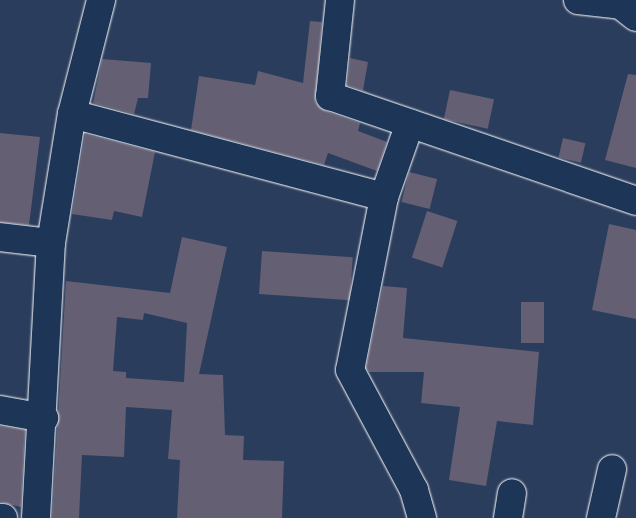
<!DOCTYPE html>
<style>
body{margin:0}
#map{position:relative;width:636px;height:518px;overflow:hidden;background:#2b3d5d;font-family:Caveat,sans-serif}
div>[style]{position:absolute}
.building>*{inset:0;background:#645f73;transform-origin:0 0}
.roads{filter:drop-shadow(0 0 1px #fff) drop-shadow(0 0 1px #fff)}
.minor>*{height:28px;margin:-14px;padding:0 14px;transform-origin:14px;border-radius:14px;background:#1d3557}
span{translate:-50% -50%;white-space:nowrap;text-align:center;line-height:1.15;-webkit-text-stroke:5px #1d3557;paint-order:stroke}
</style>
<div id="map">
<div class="building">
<div style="clip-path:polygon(310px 21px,322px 22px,315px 102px,325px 111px,360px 123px,358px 131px,387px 142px,377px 171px,328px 153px,324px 165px,191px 130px,199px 76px,255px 85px,258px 71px,303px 83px)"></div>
<div style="clip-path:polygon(350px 58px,368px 62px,363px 90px,369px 93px,347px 85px)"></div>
<div style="clip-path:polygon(102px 59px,151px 63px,148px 98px,138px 98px,134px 114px,93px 103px)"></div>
<div style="clip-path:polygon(628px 74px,636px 75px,636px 168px,605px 160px)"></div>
<div style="left:450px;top:90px;width:45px;height:30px;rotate:12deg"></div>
<div style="clip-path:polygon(0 133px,40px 137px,29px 225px,0 222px)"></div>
<div style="clip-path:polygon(85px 134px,155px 152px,142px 217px,114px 211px,112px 220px,72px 214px)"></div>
<div style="left:563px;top:138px;width:23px;height:20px;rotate:13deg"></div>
<div style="left:409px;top:172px;width:29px;height:31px;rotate:14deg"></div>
<div style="left:427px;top:211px;width:32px;height:49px;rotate:18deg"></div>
<div style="clip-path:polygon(609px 224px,636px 230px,636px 319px,592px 310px)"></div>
<div style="clip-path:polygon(evenodd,182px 237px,227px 247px,199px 374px,223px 375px,225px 435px,244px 436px,243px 460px,284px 461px,282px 518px,177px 518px,180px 460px,168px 459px,172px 410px,126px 407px,124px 457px,82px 455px,79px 518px,52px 518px,66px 281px,170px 293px,182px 237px,144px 313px,187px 323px,184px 382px,126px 378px,126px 372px,113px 371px,117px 317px,143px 320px,144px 313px)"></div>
<div style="left:262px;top:251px;width:91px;height:43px;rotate:4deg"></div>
<div style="clip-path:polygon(383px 286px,407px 288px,403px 338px,539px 352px,533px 425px,497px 421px,486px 486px,449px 480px,460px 407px,421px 403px,424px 372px,369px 372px,366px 368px)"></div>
<div style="left:521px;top:302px;width:23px;height:41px"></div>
<div style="clip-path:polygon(0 426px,25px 430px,21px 507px,0 502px)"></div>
</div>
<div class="roads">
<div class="minor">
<div style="left:340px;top:0;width:97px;rotate:95.9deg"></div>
<div style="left:330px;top:96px;width:324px;rotate:18.9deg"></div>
<div style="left:578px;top:0;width:43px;rotate:6.6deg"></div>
<div style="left:621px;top:5px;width:19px;rotate:39deg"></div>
<div style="left:72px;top:114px;width:323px;rotate:14.9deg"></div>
<div style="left:384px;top:197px;width:176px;rotate:101.1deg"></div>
<div style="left:350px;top:370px;width:136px;rotate:61.9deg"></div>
<div style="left:414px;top:490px;width:29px;rotate:74deg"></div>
<div style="left:384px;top:197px;width:78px;rotate:-70.6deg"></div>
<div style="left:0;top:237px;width:51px;rotate:6.7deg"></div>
<div style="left:0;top:410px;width:45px;rotate:10.3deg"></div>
<div style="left:0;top:518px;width:3px"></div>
<div style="left:36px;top:518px;width:275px;rotate:-86.9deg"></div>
<div style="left:51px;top:243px;width:131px;rotate:-80.8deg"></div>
<div style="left:72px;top:114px;width:118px;rotate:-75.7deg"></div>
<div style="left:508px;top:518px;width:25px;rotate:-81deg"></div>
<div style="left:601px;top:518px;width:50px;rotate:-77.3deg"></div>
</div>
</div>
</div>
